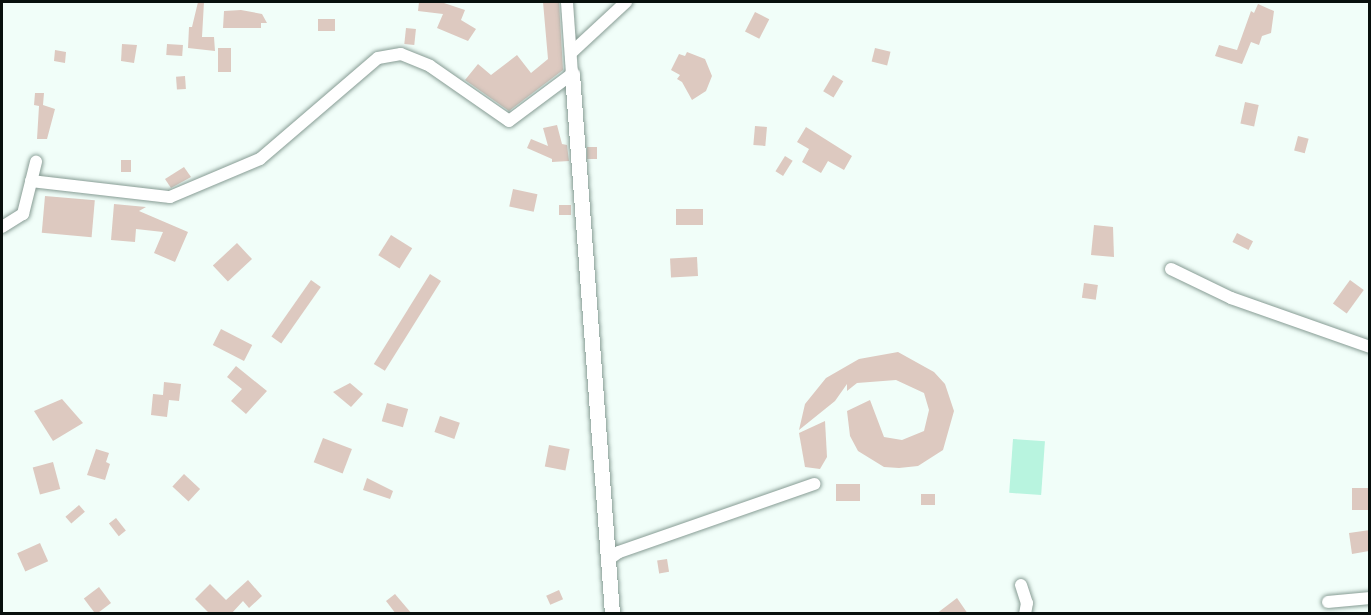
<!DOCTYPE html>
<style>
body{margin:0}
#map{position:relative;width:1371px;height:615px;overflow:hidden;background:#f1fef9;font-family:"Noto Sans",sans-serif}
div>[style]{position:absolute}
.green>*{inset:0;background:#b8f4df;transform-origin:0 0}
.building>*{inset:0;background:#ddc9c0;transform-origin:0 0}
.roads{filter:drop-shadow(0 0 2px #879c94) drop-shadow(0 0 2px #879c94)}
.minor>*{height:12px;margin:-6px;padding:0 6px;transform-origin:6px;border-radius:6px;background:#fff}
.tertiary>*{height:15px;margin:-7.5px;padding:0 7.5px;transform-origin:7.5px;border-radius:7.5px;background:#fff}
span{translate:-50% -50%;white-space:nowrap;text-align:center;line-height:1.15;-webkit-text-stroke:4.5px #f1fef9;paint-order:stroke}
.frame{position:absolute;inset:0;border:3px solid #08100d;pointer-events:none}
</style>
<div id="map">
<div class="green">
<div style="left:1013px;top:439px;width:32px;height:54px;rotate:4deg"></div>
</div>
<div class="building">
<div style="clip-path:polygon(198px 2px,204px 2px,202px 37px,214px 37px,215px 51px,188px 48px,189px 27px,192px 27px)"></div>
<div style="clip-path:polygon(419px 2px,441px 2px,465px 10px,461px 20px,476px 29px,468px 41px,437px 28px,443px 14px,418px 11px)"></div>
<div style="clip-path:polygon(543px 2px,559px 2px,563px 70px,509px 111px,465px 80px,478px 64px,491px 75px,517px 55px,531px 73px,548px 59px)"></div>
<div style="clip-path:polygon(1258px 4px,1274px 11px,1271px 33px,1262px 36px,1259px 45px,1251px 42px,1242px 64px,1215px 56px,1219px 45px,1237px 50px,1251px 11px,1254px 13px)"></div>
<div style="clip-path:polygon(241px 10px,262px 14px,267px 23px,261px 23px,261px 28px,223px 28px,224px 11px)"></div>
<div style="left:755px;top:12px;width:16px;height:22px;rotate:27deg"></div>
<div style="left:318px;top:19px;width:17px;height:12px"></div>
<div style="left:406px;top:28px;width:10px;height:16px;rotate:6deg"></div>
<div style="clip-path:polygon(122px 44px,137px 45px,134px 63px,121px 61px)"></div>
<div style="left:167px;top:44px;width:16px;height:11px;rotate:4deg"></div>
<div style="left:218px;top:48px;width:13px;height:24px"></div>
<div style="left:875px;top:48px;width:16px;height:14px;rotate:14deg"></div>
<div style="clip-path:polygon(55px 50px,66px 52px,65px 63px,54px 61px)"></div>
<div style="clip-path:polygon(687px 52px,705px 59px,712px 76px,706px 91px,692px 100px,682px 82px,677px 79px,680px 75px,671px 70px,679px 54px,685px 56px)"></div>
<div style="left:833px;top:75px;width:12px;height:19px;rotate:31deg"></div>
<div style="left:185px;top:76px;width:13px;height:9px;rotate:86deg"></div>
<div style="clip-path:polygon(35px 93px,44px 93px,43px 105px,55px 109px,47px 139px,37px 139px,39px 106px,34px 105px)"></div>
<div style="left:1245px;top:102px;width:14px;height:22px;rotate:12deg"></div>
<div style="clip-path:polygon(557px 125px,562px 144px,567px 145px,569px 161px,552px 162px,552px 159px,527px 148px,531px 139px,548px 146px,543px 128px)"></div>
<div style="left:755px;top:126px;width:12px;height:19px;rotate:5deg"></div>
<div style="clip-path:polygon(806px 127px,852px 156px,844px 170px,828px 161px,821px 173px,802px 162px,809px 149px,797px 142px)"></div>
<div style="left:1298px;top:136px;width:11px;height:15px;rotate:15deg"></div>
<div style="left:597px;top:147px;width:12px;height:10px;rotate:90deg"></div>
<div style="left:785px;top:156px;width:9px;height:18px;rotate:32deg"></div>
<div style="left:121px;top:160px;width:10px;height:12px"></div>
<div style="clip-path:polygon(184px 167px,191px 177px,171px 188px,165px 179px)"></div>
<div style="left:513px;top:189px;width:25px;height:18px;rotate:12deg"></div>
<div style="left:45px;top:196px;width:50px;height:37px;rotate:5deg"></div>
<div style="clip-path:polygon(114px 204px,146px 207px,139px 211px,188px 232px,175px 262px,154px 253px,163px 232px,136px 229px,135px 242px,111px 240px)"></div>
<div style="left:559px;top:205px;width:12px;height:10px"></div>
<div style="left:676px;top:209px;width:27px;height:16px"></div>
<div style="clip-path:polygon(1094px 225px,1113px 227px,1114px 257px,1091px 255px)"></div>
<div style="left:1237px;top:233px;width:18px;height:10px;rotate:27deg"></div>
<div style="left:391px;top:235px;width:25px;height:24px;rotate:32deg"></div>
<div style="left:237px;top:243px;width:22px;height:33px;rotate:47deg"></div>
<div style="left:697px;top:257px;width:19px;height:27px;rotate:87deg"></div>
<div style="left:430px;top:274px;width:13px;height:106px;rotate:32deg"></div>
<div style="left:311px;top:280px;width:12px;height:69px;rotate:35deg"></div>
<div style="left:1350px;top:280px;width:17px;height:29px;rotate:36deg"></div>
<div style="left:1084px;top:283px;width:14px;height:15px;rotate:8deg"></div>
<div style="left:221px;top:329px;width:35px;height:18px;rotate:27deg"></div>
<div style="clip-path:polygon(898px 352px,934px 372px,945px 384px,954px 411px,943px 450px,918px 466px,899px 468px,884px 467px,858px 451px,850px 436px,847px 411px,870px 400px,884px 437px,902px 440px,924px 431px,929px 410px,924px 393px,896px 380px,857px 383px,847px 391px,847px 384px,835px 401px,799px 430px,805px 404px,826px 378px,859px 359px)"></div>
<div style="clip-path:polygon(236px 366px,267px 391px,246px 414px,231px 401px,242px 389px,227px 377px)"></div>
<div style="clip-path:polygon(164px 382px,181px 384px,179px 401px,169px 400px,167px 417px,151px 415px,153px 394px,163px 395px)"></div>
<div style="clip-path:polygon(350px 383px,363px 394px,351px 407px,333px 392px)"></div>
<div style="clip-path:polygon(62px 399px,83px 423px,53px 441px,34px 411px)"></div>
<div style="left:387px;top:403px;width:22px;height:19px;rotate:16deg"></div>
<div style="left:440px;top:416px;width:21px;height:17px;rotate:19deg"></div>
<div style="clip-path:polygon(825px 421px,827px 457px,820px 469px,805px 467px,799px 433px)"></div>
<div style="left:323px;top:438px;width:31px;height:26px;rotate:21deg"></div>
<div style="left:549px;top:445px;width:21px;height:22px;rotate:11deg"></div>
<div style="clip-path:polygon(96px 449px,109px 453px,106px 462px,110px 464px,105px 480px,87px 475px)"></div>
<div style="left:53px;top:462px;width:28px;height:21px;rotate:75deg"></div>
<div style="left:184px;top:474px;width:22px;height:17px;rotate:43deg"></div>
<div style="clip-path:polygon(367px 478px,393px 491px,390px 499px,363px 490px)"></div>
<div style="left:860px;top:484px;width:17px;height:24px;rotate:90deg"></div>
<div style="left:1370px;top:488px;width:22px;height:18px;rotate:90deg"></div>
<div style="left:921px;top:494px;width:14px;height:11px"></div>
<div style="left:79px;top:505px;width:9px;height:18px;rotate:49deg"></div>
<div style="left:116px;top:518px;width:16px;height:9px;rotate:52deg"></div>
<div style="clip-path:polygon(1370px 530px,1369px 551px,1352px 554px,1349px 533px)"></div>
<div style="left:40px;top:543px;width:20px;height:25px;rotate:66deg"></div>
<div style="left:667px;top:559px;width:13px;height:10px;rotate:81deg"></div>
<div style="clip-path:polygon(248px 580px,262px 596px,249px 608px,243px 601px,231px 614px,210px 614px,195px 599px,210px 584px,226px 600px)"></div>
<div style="left:99px;top:587px;width:20px;height:19px;rotate:53deg"></div>
<div style="left:559px;top:590px;width:10px;height:14px;rotate:66deg"></div>
<div style="clip-path:polygon(395px 594px,412px 614px,396px 614px,386px 601px)"></div>
<div style="clip-path:polygon(957px 598px,968px 614px,936px 614px)"></div>
</div>
<div class="roads">
<div class="minor">
<div style="left:572px;top:52px;width:74px;rotate:-42.8deg"></div>
<div style="left:31px;top:181px;width:140px;rotate:6.6deg"></div>
<div style="left:170px;top:197px;width:98px;rotate:-22.9deg"></div>
<div style="left:260px;top:159px;width:155px;rotate:-40.6deg"></div>
<div style="left:378px;top:58px;width:23px;rotate:-10deg"></div>
<div style="left:401px;top:54px;width:31px;rotate:22deg"></div>
<div style="left:430px;top:66px;width:96px;rotate:34.8deg"></div>
<div style="left:509px;top:121px;width:79px;rotate:-36.7deg"></div>
<div style="left:572px;top:74px;width:72px;rotate:-94deg"></div>
<div style="left:2px;top:227px;width:25px;rotate:-32deg"></div>
<div style="left:23px;top:214px;width:54px;rotate:-76deg"></div>
<div style="left:1171px;top:269px;width:67px;rotate:25.8deg"></div>
<div style="left:1231px;top:298px;width:147px;rotate:19.4deg"></div>
<div style="left:609px;top:559px;width:12px;rotate:-35deg"></div>
<div style="left:619px;top:552px;width:207px;rotate:-19.2deg"></div>
<div style="left:1021px;top:585px;width:19px;rotate:72deg"></div>
<div style="left:1027px;top:603px;width:11px;rotate:100deg"></div>
<div style="left:1328px;top:602px;width:42px;rotate:-5.4deg"></div>
</div>
<div class="tertiary">
<div style="left:572px;top:74px;width:541px;rotate:85.76deg"></div>
</div>
</div>
<div class="frame"></div>
</div>
